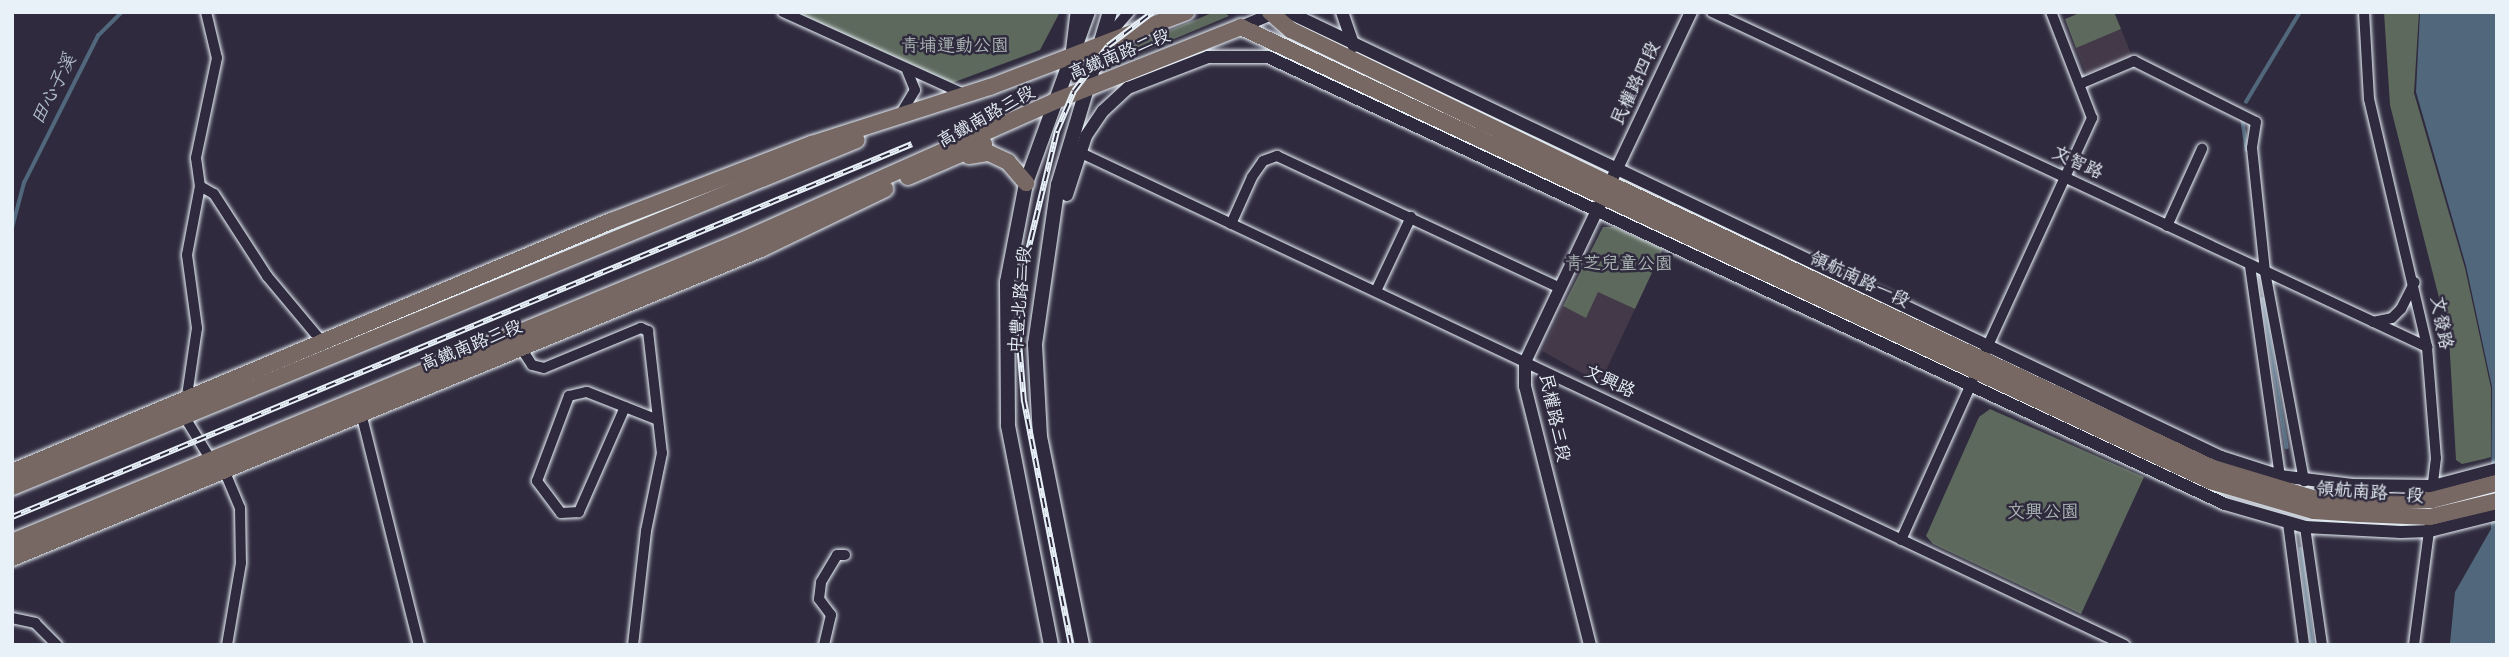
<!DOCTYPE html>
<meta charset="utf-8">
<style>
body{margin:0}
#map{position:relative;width:2509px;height:657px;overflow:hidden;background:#2f2a3d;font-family:Kalam,"LXGW WenKai TC",sans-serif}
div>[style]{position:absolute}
.built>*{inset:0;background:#433948;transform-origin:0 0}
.green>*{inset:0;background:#5e695e}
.water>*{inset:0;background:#51677c}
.stream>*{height:3.5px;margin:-1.75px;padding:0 1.75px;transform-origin:1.75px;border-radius:1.75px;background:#51677c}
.roads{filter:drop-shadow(0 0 2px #e8f1f8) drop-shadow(0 0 2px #e8f1f8)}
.minor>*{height:10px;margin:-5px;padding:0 5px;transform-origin:5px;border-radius:5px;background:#2f2a3d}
.tertiary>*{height:12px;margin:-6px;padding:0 6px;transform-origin:6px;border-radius:6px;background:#2f2a3d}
.secondary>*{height:14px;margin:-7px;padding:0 7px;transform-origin:7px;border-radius:7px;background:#2f2a3d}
.primary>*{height:16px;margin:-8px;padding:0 8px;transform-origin:8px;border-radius:8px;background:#776864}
.rail>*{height:6px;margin-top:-3px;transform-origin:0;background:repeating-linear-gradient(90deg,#2f2a3d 0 10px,#e8f1f8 0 20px);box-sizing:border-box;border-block:2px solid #e8f1f8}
span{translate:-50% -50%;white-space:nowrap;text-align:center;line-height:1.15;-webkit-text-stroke:5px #2f2a3d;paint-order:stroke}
.park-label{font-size:18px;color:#aab4b3}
.street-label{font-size:18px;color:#e8f1f8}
.water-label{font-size:19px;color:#acbac6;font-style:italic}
.frame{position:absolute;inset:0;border:14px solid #e8f1f8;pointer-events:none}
</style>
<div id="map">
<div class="built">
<div style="left:2121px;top:29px;width:29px;height:49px;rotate:68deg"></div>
<div style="clip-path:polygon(1598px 291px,1635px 309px,1600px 383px,1542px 351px,1563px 306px,1586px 317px)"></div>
</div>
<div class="green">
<div style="clip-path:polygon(793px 12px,1060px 12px,1040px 50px,952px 83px)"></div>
<div style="clip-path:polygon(1224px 12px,1229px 16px,1102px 69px,1102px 58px,1212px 13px)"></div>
<div style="clip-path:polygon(2082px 12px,2114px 12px,2121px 29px,2076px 48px,2065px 19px)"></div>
<div style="clip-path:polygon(2384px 12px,2419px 12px,2414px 93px,2465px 268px,2491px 388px,2491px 457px,2484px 459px,2462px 464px,2456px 460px,2449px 337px,2390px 105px)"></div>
<div style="clip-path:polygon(1603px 227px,1614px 227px,1663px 249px,1635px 309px,1598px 292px,1586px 318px,1563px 306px)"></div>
<div style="clip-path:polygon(1990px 409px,2144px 477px,2081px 614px,1933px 544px,1926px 536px,1979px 417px)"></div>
</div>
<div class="water">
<div style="clip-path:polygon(2420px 12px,2497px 12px,2497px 645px,2450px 643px,2455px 592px,2491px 529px,2492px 387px,2466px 266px,2416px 92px)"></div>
</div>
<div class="stream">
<div style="left:2246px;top:102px;width:105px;rotate:-59deg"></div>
<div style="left:2243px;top:121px;width:29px;rotate:82deg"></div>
<div style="left:12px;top:228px;width:47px;rotate:-75.1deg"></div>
<div style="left:24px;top:183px;width:165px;rotate:-63.3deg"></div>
<div style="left:98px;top:36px;width:34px;rotate:-45deg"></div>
<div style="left:2263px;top:299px;width:150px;rotate:80.8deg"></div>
<div style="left:2301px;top:549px;width:97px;rotate:82.9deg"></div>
</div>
<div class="roads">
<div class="minor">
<div style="left:206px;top:12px;width:47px;rotate:76.6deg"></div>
<div style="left:217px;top:58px;width:102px;rotate:101.9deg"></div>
<div style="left:196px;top:158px;width:28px;rotate:82deg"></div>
<div style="left:200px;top:186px;width:70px;rotate:100.7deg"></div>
<div style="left:187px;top:255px;width:74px;rotate:82.2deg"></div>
<div style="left:197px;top:328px;width:89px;rotate:98.4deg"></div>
<div style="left:184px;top:416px;width:52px;rotate:58.5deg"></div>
<div style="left:211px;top:460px;width:16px;rotate:38deg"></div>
<div style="left:224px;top:470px;width:41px;rotate:67.2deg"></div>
<div style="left:240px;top:508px;width:55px;rotate:89deg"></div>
<div style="left:241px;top:563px;width:83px;rotate:99.7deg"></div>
<div style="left:783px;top:12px;width:201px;rotate:24.4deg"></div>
<div style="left:1712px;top:12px;width:790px;rotate:25.1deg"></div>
<div style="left:2364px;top:12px;width:87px;rotate:86.7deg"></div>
<div style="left:2369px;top:99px;width:255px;rotate:76.8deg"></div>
<div style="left:2427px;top:347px;width:111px;rotate:85.4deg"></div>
<div style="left:2436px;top:458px;width:35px;rotate:97deg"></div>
<div style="left:1103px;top:42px;width:40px;rotate:-49deg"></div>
<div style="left:2080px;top:84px;width:59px;rotate:-23.1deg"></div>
<div style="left:2134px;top:61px;width:136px;rotate:26.6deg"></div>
<div style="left:2256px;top:122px;width:26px;rotate:99deg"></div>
<div style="left:2252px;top:148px;width:125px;rotate:84deg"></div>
<div style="left:2265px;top:272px;width:213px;rotate:79.4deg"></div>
<div style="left:900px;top:115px;width:29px;rotate:-59deg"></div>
<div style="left:915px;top:90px;width:22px;rotate:-112deg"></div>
<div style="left:1079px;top:152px;width:1156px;rotate:25.24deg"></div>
<div style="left:200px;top:186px;width:16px;rotate:30deg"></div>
<div style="left:214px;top:194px;width:98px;rotate:57.1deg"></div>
<div style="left:267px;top:276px;width:87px;rotate:50.1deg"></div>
<div style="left:1231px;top:224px;width:51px;rotate:-65.9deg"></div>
<div style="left:1252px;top:177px;width:19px;rotate:-55deg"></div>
<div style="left:1263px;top:161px;width:15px;rotate:-20deg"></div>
<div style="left:1277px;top:156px;width:312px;rotate:25deg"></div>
<div style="left:2167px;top:226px;width:85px;rotate:-65.6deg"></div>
<div style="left:2250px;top:266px;width:212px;rotate:81.9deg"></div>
<div style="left:1376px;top:291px;width:82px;rotate:-64.7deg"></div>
<div style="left:2373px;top:322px;width:19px;rotate:-12deg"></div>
<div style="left:2392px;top:318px;width:13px;rotate:-45deg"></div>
<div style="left:2401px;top:309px;width:30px;rotate:-63deg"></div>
<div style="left:521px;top:348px;width:20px;rotate:57deg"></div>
<div style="left:532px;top:365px;width:12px;rotate:14deg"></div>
<div style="left:544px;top:368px;width:105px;rotate:-22.4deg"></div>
<div style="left:641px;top:328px;width:8px;rotate:23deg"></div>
<div style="left:648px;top:331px;width:123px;rotate:83.5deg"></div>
<div style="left:662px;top:453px;width:80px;rotate:101.6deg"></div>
<div style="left:646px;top:531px;width:115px;rotate:96.5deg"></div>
<div style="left:1979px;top:365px;width:272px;rotate:-65.4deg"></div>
<div style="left:2092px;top:118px;width:114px;rotate:-111.1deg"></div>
<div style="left:625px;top:407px;width:115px;rotate:113.7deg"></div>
<div style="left:579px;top:512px;width:18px;rotate:177deg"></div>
<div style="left:561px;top:513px;width:40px;rotate:-127deg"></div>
<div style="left:537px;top:481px;width:91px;rotate:-69.4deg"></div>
<div style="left:569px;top:396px;width:18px;rotate:-13deg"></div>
<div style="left:587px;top:392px;width:76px;rotate:21.5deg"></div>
<div style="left:361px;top:413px;width:239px;rotate:76deg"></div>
<div style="left:2288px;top:523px;width:123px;rotate:82.5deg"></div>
<div style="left:2305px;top:527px;width:119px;rotate:81.8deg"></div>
<div style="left:1901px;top:540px;width:175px;rotate:-65.8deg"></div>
<div style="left:12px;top:618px;width:24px;rotate:12deg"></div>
<div style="left:35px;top:623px;width:31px;rotate:45deg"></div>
<div style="left:824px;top:645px;width:31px;rotate:-77deg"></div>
<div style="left:831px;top:615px;width:20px;rotate:-127deg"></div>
<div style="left:819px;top:599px;width:17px;rotate:-83deg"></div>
<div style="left:821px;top:582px;width:31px;rotate:-59deg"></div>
<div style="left:837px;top:555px;width:8px"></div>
<div style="left:2414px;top:645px;width:123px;rotate:-82.5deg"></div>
</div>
<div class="tertiary">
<div style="left:1288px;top:12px;width:1034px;rotate:25.5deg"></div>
<div style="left:2221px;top:457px;width:62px;rotate:17.9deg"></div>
<div style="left:2280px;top:476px;width:73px;rotate:7.1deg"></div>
<div style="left:2352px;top:485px;width:81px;rotate:0.7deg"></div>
<div style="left:2433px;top:486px;width:66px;rotate:-14.9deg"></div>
<div style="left:1342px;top:12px;width:36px;rotate:71deg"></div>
<div style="left:1241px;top:27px;width:39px;rotate:-23deg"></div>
<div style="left:1072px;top:50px;width:38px;rotate:-83deg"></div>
<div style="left:1613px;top:177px;width:183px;rotate:-64.7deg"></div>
<div style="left:1067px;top:195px;width:62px;rotate:-72.1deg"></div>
<div style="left:1086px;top:136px;width:30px;rotate:-56deg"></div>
<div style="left:1103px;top:111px;width:34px;rotate:-43deg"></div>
<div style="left:1128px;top:88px;width:86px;rotate:-21.2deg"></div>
<div style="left:1208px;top:57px;width:60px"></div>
<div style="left:1268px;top:57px;width:1056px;rotate:25.04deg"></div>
<div style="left:2225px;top:504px;width:83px;rotate:16deg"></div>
<div style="left:2305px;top:527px;width:96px;rotate:3deg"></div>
<div style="left:2401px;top:532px;width:29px;rotate:-2deg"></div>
<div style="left:2430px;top:531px;width:69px;rotate:-14.2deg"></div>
<div style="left:1590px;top:645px;width:267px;rotate:-104.1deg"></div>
<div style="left:1525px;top:386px;width:24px;rotate:-90deg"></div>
<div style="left:1525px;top:362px;width:177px;rotate:-64.6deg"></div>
</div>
<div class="secondary">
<div style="left:1051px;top:645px;width:224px;rotate:-101.1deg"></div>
<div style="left:1008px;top:425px;width:143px;rotate:-90.4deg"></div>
<div style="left:1007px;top:282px;width:101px;rotate:-79.1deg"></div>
<div style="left:1026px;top:183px;width:182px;rotate:-70.1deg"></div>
<div style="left:1082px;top:645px;width:212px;rotate:-101.4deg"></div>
<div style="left:1040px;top:437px;width:93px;rotate:-93.1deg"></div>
<div style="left:1035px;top:344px;width:161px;rotate:-81.8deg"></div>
<div style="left:1058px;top:185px;width:181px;rotate:-73.3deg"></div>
</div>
<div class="primary">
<div style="left:1270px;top:12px;width:28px;rotate:41deg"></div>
<div style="left:1291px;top:30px;width:354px;rotate:25.8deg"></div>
<div style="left:1610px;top:184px;width:667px;rotate:25.22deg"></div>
<div style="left:2213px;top:468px;width:108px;rotate:16.8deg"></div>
<div style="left:2316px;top:499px;width:43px;rotate:4deg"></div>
<div style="left:2359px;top:502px;width:73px;rotate:-1.6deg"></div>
<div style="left:2432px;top:500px;width:67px;rotate:-14.7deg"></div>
<div style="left:969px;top:156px;width:20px;rotate:-9deg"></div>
<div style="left:989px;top:153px;width:21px;rotate:25deg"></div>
<div style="left:1008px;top:162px;width:28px;rotate:49deg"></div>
<div style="left:908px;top:177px;width:83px;rotate:-23.5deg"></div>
<div style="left:12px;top:472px;width:649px;rotate:-22.74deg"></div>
<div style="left:611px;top:221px;width:215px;rotate:-21deg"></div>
<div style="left:812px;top:144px;width:187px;rotate:-17.8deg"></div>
<div style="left:990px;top:87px;width:210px;rotate:-20.9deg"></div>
<div style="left:12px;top:487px;width:913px;rotate:-22.33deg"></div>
<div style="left:12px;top:542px;width:789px;rotate:-22.44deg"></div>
<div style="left:741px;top:241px;width:344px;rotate:-24deg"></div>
<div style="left:1055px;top:101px;width:200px;rotate:-21.7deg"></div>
<div style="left:1241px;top:27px;width:1070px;rotate:25.1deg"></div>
<div style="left:2210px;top:481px;width:108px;rotate:16.1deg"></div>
<div style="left:2314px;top:511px;width:45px;rotate:3.8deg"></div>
<div style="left:2359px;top:514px;width:71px;rotate:2.4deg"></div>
<div style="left:2430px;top:517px;width:69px;rotate:-13.4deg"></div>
<div style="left:12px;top:558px;width:810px;rotate:-22.42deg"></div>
<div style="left:761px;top:249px;width:138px;rotate:-25.8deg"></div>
</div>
</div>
<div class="rail">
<div style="left:12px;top:517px;width:974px;rotate:-22.51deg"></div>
<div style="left:1071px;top:645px;width:248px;rotate:-100.9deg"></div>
<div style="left:1024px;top:402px;width:59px;rotate:-94.8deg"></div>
<div style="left:1019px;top:343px;width:84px;rotate:-85.2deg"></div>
<div style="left:1026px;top:259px;width:132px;rotate:-76.4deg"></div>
<div style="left:1057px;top:131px;width:43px;rotate:-67deg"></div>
<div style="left:1074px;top:91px;width:56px;rotate:-52.9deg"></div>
<div style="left:1108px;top:46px;width:56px;rotate:-37.1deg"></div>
</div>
<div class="park-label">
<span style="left:955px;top:47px">青埔運動公園</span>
<span style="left:1619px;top:265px">青芝兒童公園</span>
<span style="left:2043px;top:513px">文興公園</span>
</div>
<div class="street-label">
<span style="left:1120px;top:56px;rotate:-22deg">高鐵南路二段</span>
<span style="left:1637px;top:84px;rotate:-65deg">民權路四段</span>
<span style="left:987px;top:118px;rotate:-29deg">高鐵南路三段</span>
<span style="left:2077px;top:164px;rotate:25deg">文智路</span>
<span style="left:1859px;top:281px;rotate:25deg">領航南路一段</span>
<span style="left:1022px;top:300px;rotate:-85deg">中豐北路二段</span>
<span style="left:2440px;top:323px;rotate:80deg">文發路</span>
<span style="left:472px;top:347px;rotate:-22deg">高鐵南路三段</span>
<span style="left:1609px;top:383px;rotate:25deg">文興路</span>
<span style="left:1553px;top:418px;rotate:78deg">民權路三段</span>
<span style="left:2370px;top:494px;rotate:4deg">領航南路一段</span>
</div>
<div class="water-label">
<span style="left:55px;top:90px;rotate:-63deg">田心子溪</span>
</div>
<div class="frame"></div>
</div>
